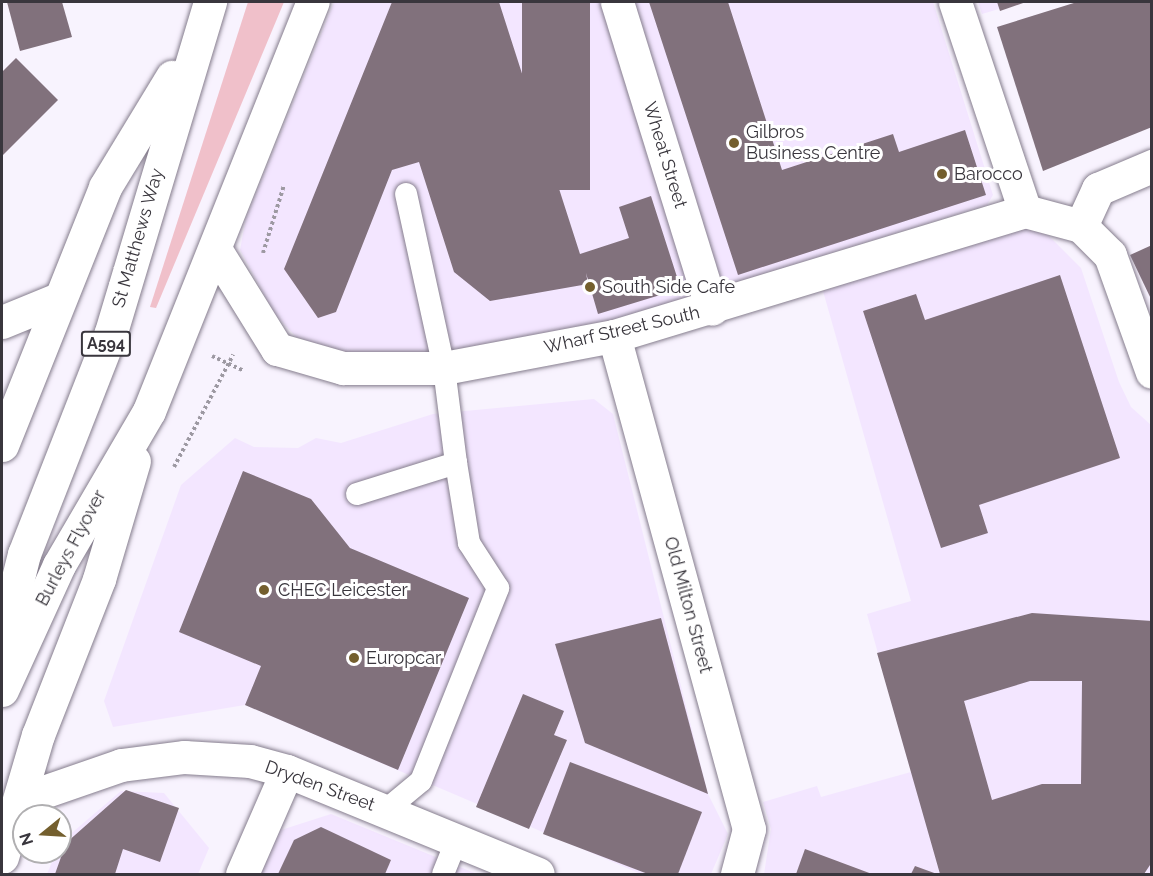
<!DOCTYPE html>
<style>
body{margin:0}
#map{position:relative;width:1153px;height:876px;overflow:hidden;background:#f8f3fe;font-family:Raleway,sans-serif}
div>[style]{position:absolute}
.built>*{inset:0;background:#f3e6ff}
.green>*{inset:0;background:#f0c0ca}
.building>*{inset:0;background:#81717c;transform-origin:0 0}
.path>*{height:4px;margin-top:-2px;transform-origin:0;background:repeating-linear-gradient(90deg,#9d99a2 0 3px,transparent 0 6px)}
.roads{filter:drop-shadow(0 0 2px #857d8d) drop-shadow(0 0 2px #857d8d)}
.lane>*{height:22px;margin:-11px;padding:0 11px;transform-origin:11px;border-radius:11px;background:#fff}
.street>*{height:33px;margin:-16.5px;padding:0 16.5px;transform-origin:16.5px;border-radius:16.5px;background:#fff}
.primary>*{height:33px;margin:-16.5px;padding:0 16.5px;transform-origin:16.5px;border-radius:16.5px;background:#fff}
.dots>*{width:16px;height:16px;translate:-50% -50%;box-sizing:border-box;border:3px solid #fff;border-radius:50%}
span{translate:-50% -50%;white-space:nowrap;text-align:center;line-height:1.15;-webkit-text-stroke:6px #fff;paint-order:stroke}
.shield-label span{padding:2px 4px;background:#fff;border:2px solid;border-radius:4px;-webkit-text-stroke-width:0}
.shield-label{font-size:16px;color:#39363d;font-weight:700}
.poi-label{font-size:18px;color:#39363d}
.left{translate:0 -50%;text-align:left}
.street-label{font-size:18px;color:#39363d}
.frame{position:absolute;inset:0;border:3px solid #39363d;pointer-events:none}
.north{position:absolute;left:12px;top:804px;width:60px;height:60px;box-sizing:border-box;background:#fff;border:2px solid #b0afb1;border-radius:50%;rotate:252deg;font-size:16px;font-weight:700;line-height:24px;text-align:center;color:#39363d}
.north::after{content:'';display:block;margin:auto;width:21px;height:27px;background:#745f2e;clip-path:polygon(50% 0,100% 100%,50% 72%,0 100%)}
</style>
<div id="map">
<div class="built">
<div style="clip-path:polygon(334px 2px,933px 2px,993px 195px,987px 205px,611px 321px,490px 349px,354px 356px,296px 337px,274px 313px,240px 250px,246px 218px)"></div>
<div style="clip-path:polygon(978px 2px,1022px 2px,982px 14px)"></div>
<div style="clip-path:polygon(1024px 225px,1043px 230px,1081px 268px,1119px 382px,1131px 407px,1151px 425px,1151px 874px,764px 874px,771px 829px,763px 802px,817px 786px,821px 797px,911px 772px,867px 614px,911px 601px,823px 291px)"></div>
<div style="clip-path:polygon(594px 399px,613px 414px,708px 794px,728px 834px,711px 874px,641px 874px,245px 705px,113px 727px,104px 701px,181px 485px,235px 438px,254px 447px,298px 448px,316px 438px,341px 443px,433px 414px)"></div>
<div style="clip-path:polygon(121px 791px,164px 793px,209px 848px,198px 874px,47px 874px,60px 843px)"></div>
<div style="clip-path:polygon(331px 814px,477px 874px,260px 874px,278px 831px)"></div>
</div>
<div class="green">
<div style="clip-path:polygon(248px 2px,284px 2px,156px 308px,150px 307px)"></div>
</div>
<div class="building">
<div style="clip-path:polygon(7px 2px,62px 2px,72px 37px,20px 51px)"></div>
<div style="clip-path:polygon(392px 2px,499px 2px,580px 254px,629px 238px,619px 207px,651px 196px,678px 280px,670px 292px,598px 314px,586px 273px,588px 284px,490px 301px,454px 272px,419px 162px,392px 170px,336px 312px,318px 318px,284px 269px)"></div>
<div style="left:522px;top:2px;width:68px;height:188px"></div>
<div style="clip-path:polygon(649px 2px,728px 2px,782px 170px,893px 134px,899px 152px,965px 130px,986px 195px,738px 275px)"></div>
<div style="clip-path:polygon(997px 2px,1026px 2px,1000px 11px)"></div>
<div style="clip-path:polygon(1077px 2px,1152px 2px,1152px 127px,1043px 171px,997px 27px)"></div>
<div style="clip-path:polygon(16px 58px,58px 100px,2px 156px,2px 72px)"></div>
<div style="clip-path:polygon(1152px 245px,1152px 301px,1130px 255px)"></div>
<div style="clip-path:polygon(1060px 275px,1120px 458px,979px 505px,988px 533px,941px 548px,863px 311px,916px 294px,925px 320px)"></div>
<div style="clip-path:polygon(243px 471px,311px 499px,350px 548px,469px 598px,398px 770px,245px 705px,261px 666px,179px 632px)"></div>
<div style="clip-path:polygon(evenodd,1032px 613px,1152px 621px,1152px 862px,1144px 874px,940px 874px,877px 653px,1032px 613px,1030px 681px,1082px 681px,1081px 784px,1042px 784px,992px 800px,964px 701px,1030px 681px)"></div>
<div style="clip-path:polygon(661px 618px,708px 794px,585px 743px,555px 644px)"></div>
<div style="clip-path:polygon(523px 694px,564px 711px,554px 735px,567px 740px,529px 829px,476px 807px)"></div>
<div style="clip-path:polygon(570px 762px,702px 812px,678px 874px,648px 874px,543px 834px)"></div>
<div style="clip-path:polygon(126px 790px,179px 808px,160px 862px,123px 849px,115px 874px,55px 874px,66px 843px)"></div>
<div style="clip-path:polygon(321px 827px,391px 860px,385px 874px,278px 874px,294px 840px)"></div>
<div style="clip-path:polygon(805px 849px,872px 874px,796px 874px)"></div>
<div style="clip-path:polygon(915px 866px,937px 874px,911px 874px)"></div>
</div>
<div class="path">
<div style="left:263px;top:253px;width:71px;rotate:-72.8deg"></div>
<div style="left:212px;top:356px;width:35px;rotate:25deg"></div>
<div style="left:174px;top:467px;width:127px;rotate:-62.2deg"></div>
<div style="left:44px;top:860px;width:9px;rotate:-63deg"></div>
</div>
<div class="roads">
<div class="lane">
<div style="left:357px;top:494px;width:104px;rotate:-17.4deg"></div>
<div style="left:456px;top:463px;width:96px;rotate:-97.2deg"></div>
<div style="left:444px;top:368px;width:178px;rotate:-102.3deg"></div>
<div style="left:386px;top:810px;width:45px;rotate:-39.6deg"></div>
<div style="left:421px;top:781px;width:208px;rotate:-68.2deg"></div>
<div style="left:498px;top:588px;width:54px;rotate:-122.8deg"></div>
<div style="left:469px;top:543px;width:81px;rotate:-99.2deg"></div>
<div style="left:443px;top:874px;width:35px;rotate:-68deg"></div>
</div>
<div class="street">
<div style="left:617px;top:2px;width:321px;rotate:72.8deg"></div>
<div style="left:955px;top:2px;width:220px;rotate:71.5deg"></div>
<div style="left:1081px;top:226px;width:41px;rotate:-65.3deg"></div>
<div style="left:1098px;top:189px;width:59px;rotate:-23.1deg"></div>
<div style="left:215px;top:249px;width:118px;rotate:58.2deg"></div>
<div style="left:277px;top:349px;width:69px;rotate:16.1deg"></div>
<div style="left:343px;top:368px;width:101px"></div>
<div style="left:444px;top:368px;width:173px;rotate:-10.7deg"></div>
<div style="left:614px;top:336px;width:430px;rotate:-16.9deg"></div>
<div style="left:1025px;top:211px;width:58px;rotate:15deg"></div>
<div style="left:1081px;top:226px;width:41px;rotate:45deg"></div>
<div style="left:1110px;top:255px;width:124px;rotate:70.3deg"></div>
<div style="left:2px;top:322px;width:58px;rotate:-22.2deg"></div>
<div style="left:614px;top:336px;width:511px;rotate:74.69deg"></div>
<div style="left:749px;top:829px;width:47px;rotate:104.9deg"></div>
<div style="left:23px;top:799px;width:104px;rotate:-19.1deg"></div>
<div style="left:121px;top:765px;width:64px;rotate:-7.2deg"></div>
<div style="left:184px;top:757px;width:66px;rotate:3.5deg"></div>
<div style="left:250px;top:761px;width:38px;rotate:15deg"></div>
<div style="left:287px;top:771px;width:271px;rotate:22.3deg"></div>
<div style="left:242px;top:874px;width:112px;rotate:-66.4deg"></div>
</div>
<div class="primary">
<div style="left:2px;top:445px;width:278px;rotate:-68.2deg"></div>
<div style="left:105px;top:187px;width:129px;rotate:-58.7deg"></div>
<div style="left:2px;top:642px;width:91px;rotate:-76deg"></div>
<div style="left:24px;top:554px;width:238px;rotate:-68.6deg"></div>
<div style="left:111px;top:332px;width:345px;rotate:-73.3deg"></div>
<div style="left:2px;top:690px;width:137px;rotate:-65.5deg"></div>
<div style="left:59px;top:565px;width:178px;rotate:-59.7deg"></div>
<div style="left:149px;top:411px;width:441px;rotate:-68.2deg"></div>
<div style="left:2px;top:857px;width:127px;rotate:-73.6deg"></div>
<div style="left:38px;top:735px;width:168px;rotate:-68.6deg"></div>
<div style="left:99px;top:579px;width:123px;rotate:-73.5deg"></div>
</div>
</div>
<div class="dots">
<div style="left:734px;top:143px;background:#745f2e"></div>
<div style="left:942px;top:174px;background:#745f2e"></div>
<div style="left:590px;top:287px;background:#745f2e"></div>
<div style="left:264px;top:590px;background:#745f2e"></div>
<div style="left:354px;top:658px;background:#745f2e"></div>
</div>
<div class="shield-label">
<span style="left:106px;top:344px">A594</span>
</div>
<div class="poi-label">
<span class="left" style="left:746px;top:143px">Gilbros<br>Business Centre</span>
<span class="left" style="left:954px;top:174px">Barocco</span>
<span class="left" style="left:602px;top:287px">South Side Cafe</span>
<span class="left" style="left:278px;top:590px">CHEC Leicester</span>
<span class="left" style="left:366px;top:658px">Europcar</span>
</div>
<div class="street-label">
<span style="left:665px;top:155px;rotate:73deg">Wheat Street</span>
<span style="left:138px;top:238px;rotate:-74deg">St Matthews Way</span>
<span style="left:622px;top:330px;rotate:-13deg">Wharf Street South</span>
<span style="left:71px;top:548px;rotate:-62deg">Burleys Flyover</span>
<span style="left:688px;top:605px;rotate:75deg">Old Milton Street</span>
<span style="left:320px;top:786px;rotate:20deg">Dryden Street</span>
</div>
<div class="frame"></div>
<div class="north">N</div>
</div>
